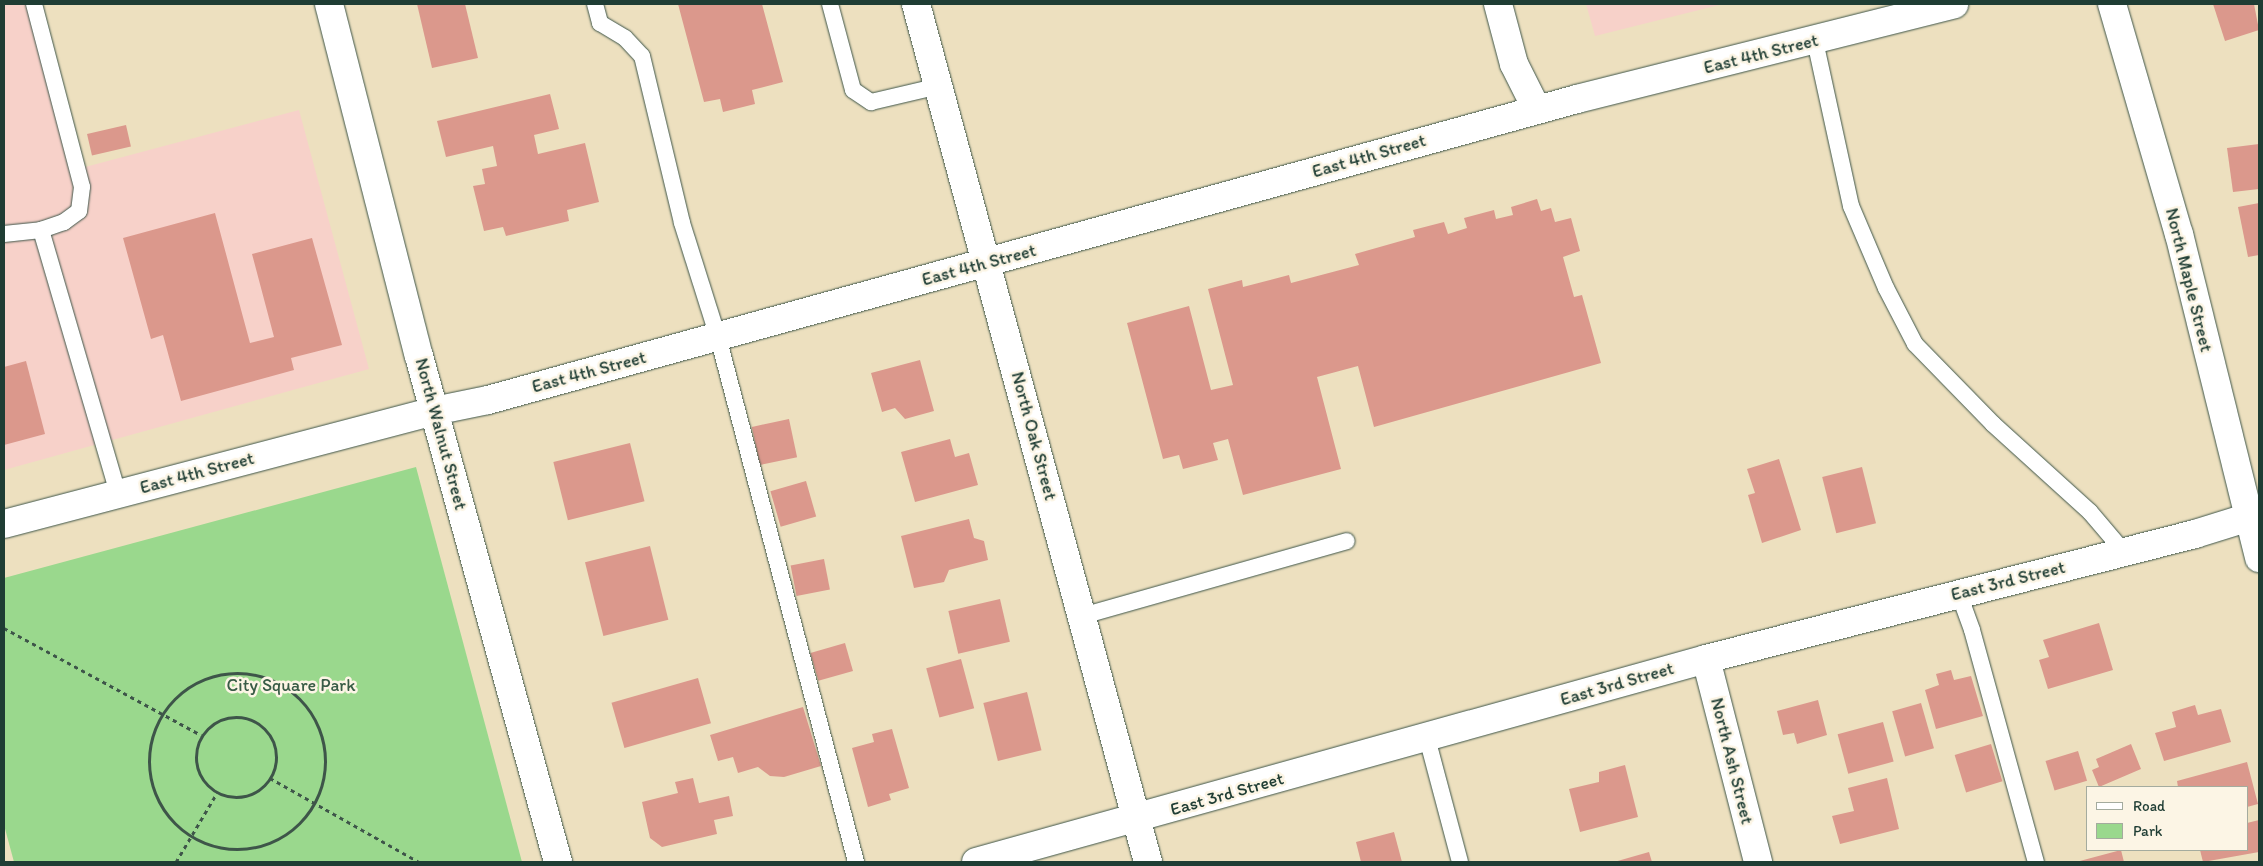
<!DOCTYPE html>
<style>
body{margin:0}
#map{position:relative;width:2263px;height:866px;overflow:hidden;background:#ede0bf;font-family:Itim,sans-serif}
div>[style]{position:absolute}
.built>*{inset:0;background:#f7d1c9}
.green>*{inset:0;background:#9ad88d}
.building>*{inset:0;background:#db988c;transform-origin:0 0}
.path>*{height:3px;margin-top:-1.5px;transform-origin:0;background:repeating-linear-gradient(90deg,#3e5549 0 4px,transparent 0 8px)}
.path>.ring{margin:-1.5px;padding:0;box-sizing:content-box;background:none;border:3px solid #3e5549;border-radius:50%}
.roads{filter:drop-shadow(0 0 1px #3e5549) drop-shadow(0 0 1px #3e5549)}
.lane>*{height:16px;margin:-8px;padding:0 8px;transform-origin:8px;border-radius:8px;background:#fff}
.street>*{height:28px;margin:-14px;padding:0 14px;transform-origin:14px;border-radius:14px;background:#fff}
.secondary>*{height:28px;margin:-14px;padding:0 14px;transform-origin:14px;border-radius:14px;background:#fff}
span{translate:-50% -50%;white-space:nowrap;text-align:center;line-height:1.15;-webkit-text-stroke:5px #fcf5e5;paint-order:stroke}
.street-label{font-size:18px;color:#1f3d34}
.park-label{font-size:18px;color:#385c46}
.frame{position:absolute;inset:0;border:5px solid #1f3d34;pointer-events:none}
.legend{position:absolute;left:2086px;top:786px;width:162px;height:65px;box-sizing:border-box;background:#fcf5e5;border:1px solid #a4ab9e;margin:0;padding:6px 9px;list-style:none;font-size:15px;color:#1f3d34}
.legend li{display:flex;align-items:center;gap:10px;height:25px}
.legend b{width:25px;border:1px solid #a4ab9e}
</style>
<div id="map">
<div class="built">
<div style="clip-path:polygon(4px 4px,29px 4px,74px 170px,299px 110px,369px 369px,4px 470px)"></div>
<div style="clip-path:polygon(1586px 4px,1723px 4px,1595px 36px)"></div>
</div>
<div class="green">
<div style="clip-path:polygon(416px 467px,522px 862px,14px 862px,4px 825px,4px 578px)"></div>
</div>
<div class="building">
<div style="clip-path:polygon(417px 4px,465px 4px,478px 58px,432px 68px)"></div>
<div style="clip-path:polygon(678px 4px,762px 4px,783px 82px,752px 90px,755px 104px,723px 112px,720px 99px,704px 102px)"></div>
<div style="clip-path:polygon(2213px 4px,2254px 4px,2259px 30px,2225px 41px)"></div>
<div style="clip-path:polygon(550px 94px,559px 129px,534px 135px,538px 154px,585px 143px,599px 202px,567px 210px,569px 221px,506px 236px,503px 227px,484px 231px,473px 186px,485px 184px,482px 169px,497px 166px,493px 146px,446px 157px,437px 121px)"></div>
<div style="left:126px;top:125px;width:22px;height:40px;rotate:77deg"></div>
<div style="clip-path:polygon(2259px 144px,2259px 189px,2233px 192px,2227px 148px)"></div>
<div style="clip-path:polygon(1537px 199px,1541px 211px,1551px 208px,1555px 222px,1571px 218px,1580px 251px,1563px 257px,1574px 297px,1582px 295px,1601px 363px,1374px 427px,1358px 366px,1317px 377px,1341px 469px,1243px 495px,1228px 439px,1213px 443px,1218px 460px,1183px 469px,1179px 455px,1163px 459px,1127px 323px,1189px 306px,1211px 390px,1233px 385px,1208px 289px,1242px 280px,1243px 287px,1289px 275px,1291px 283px,1359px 265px,1355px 254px,1415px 237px,1413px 230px,1444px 222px,1448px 234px,1467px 228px,1464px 218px,1494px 210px,1496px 219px,1513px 215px,1511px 207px)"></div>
<div style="clip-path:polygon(2259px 203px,2259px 255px,2248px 257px,2238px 207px)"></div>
<div style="clip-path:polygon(215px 213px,250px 343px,274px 337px,252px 254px,312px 238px,342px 345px,291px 358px,294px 370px,181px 401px,163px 335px,151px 339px,123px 238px)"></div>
<div style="clip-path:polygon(920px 360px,934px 411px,905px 419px,895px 408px,882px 412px,871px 373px)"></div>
<div style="clip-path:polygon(26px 361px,45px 434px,4px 445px,4px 367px)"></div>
<div style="left:789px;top:419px;width:39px;height:38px;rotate:78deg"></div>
<div style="clip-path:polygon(950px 439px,955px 457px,969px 453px,978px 485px,915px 502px,901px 452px)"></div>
<div style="left:630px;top:443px;width:60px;height:79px;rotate:76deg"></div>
<div style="clip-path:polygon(1779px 459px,1801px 530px,1762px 543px,1748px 495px,1755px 493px,1747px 469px)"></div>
<div style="left:1862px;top:467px;width:58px;height:41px;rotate:76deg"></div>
<div style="left:806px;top:481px;width:37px;height:37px;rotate:74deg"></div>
<div style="clip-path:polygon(969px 519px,974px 538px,984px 541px,988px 560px,949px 570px,944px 582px,914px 588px,901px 536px)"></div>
<div style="left:650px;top:546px;width:76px;height:67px;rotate:76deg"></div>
<div style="left:824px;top:559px;width:31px;height:34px;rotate:79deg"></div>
<div style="left:1000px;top:599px;width:44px;height:53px;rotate:77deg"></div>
<div style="clip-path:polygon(2099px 623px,2113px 670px,2048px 689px,2039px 660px,2049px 657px,2043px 640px)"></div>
<div style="left:845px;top:643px;width:29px;height:36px;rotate:74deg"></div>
<div style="left:961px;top:659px;width:51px;height:36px;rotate:75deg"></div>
<div style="clip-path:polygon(1951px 670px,1954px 680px,1971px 676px,1983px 716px,1936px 729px,1925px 690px,1939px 685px,1936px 674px)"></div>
<div style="left:698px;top:678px;width:47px;height:90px;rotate:74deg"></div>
<div style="left:1027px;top:692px;width:60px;height:45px;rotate:76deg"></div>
<div style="clip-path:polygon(1818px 700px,1827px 735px,1797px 744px,1794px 733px,1783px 735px,1777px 711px)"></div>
<div style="left:1921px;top:703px;width:47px;height:30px;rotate:74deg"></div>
<div style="clip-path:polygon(2195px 705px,2198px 715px,2221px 709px,2231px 742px,2164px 761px,2155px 733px,2176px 727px,2172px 712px)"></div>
<div style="clip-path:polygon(803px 707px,821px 766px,784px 777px,770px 776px,758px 767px,738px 773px,733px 757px,718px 761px,710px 735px)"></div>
<div style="left:1883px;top:722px;width:41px;height:47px;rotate:75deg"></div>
<div style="clip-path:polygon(892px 729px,909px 788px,889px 794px,891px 800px,868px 807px,852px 748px,874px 742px,872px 734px)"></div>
<div style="left:1991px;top:744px;width:39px;height:38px;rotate:73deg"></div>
<div style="clip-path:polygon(2131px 744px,2141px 769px,2099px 787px,2092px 770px,2099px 767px,2096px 759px)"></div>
<div style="left:2078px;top:751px;width:31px;height:34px;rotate:73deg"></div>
<div style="clip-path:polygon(2247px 762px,2258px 804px,2247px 807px,2247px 787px,2178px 787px,2177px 781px)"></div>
<div style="clip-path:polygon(1625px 765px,1638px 817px,1580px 832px,1569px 789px,1599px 782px,1599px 772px)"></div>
<div style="clip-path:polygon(693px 778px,699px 803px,729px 796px,733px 816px,714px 820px,717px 834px,662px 847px,650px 838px,642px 802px,678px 793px,675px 782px)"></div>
<div style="clip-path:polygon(1887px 778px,1899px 829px,1840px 844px,1832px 816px,1854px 811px,1848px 788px)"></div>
<div style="clip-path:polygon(2259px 820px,2259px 852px,2203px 862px,2200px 850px,2247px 850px,2247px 823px)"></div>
<div style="clip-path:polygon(1394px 832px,1402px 862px,1361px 862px,1356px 842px)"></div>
<div style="clip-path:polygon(2121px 850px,2124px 862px,2076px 862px)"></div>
<div style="clip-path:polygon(1649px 852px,1652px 862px,1614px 862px)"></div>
</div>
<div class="path">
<div style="left:4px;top:628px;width:224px;rotate:28.5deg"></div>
<div class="ring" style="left:149px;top:673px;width:173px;height:173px"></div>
<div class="ring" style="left:196px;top:717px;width:77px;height:77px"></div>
<div style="left:270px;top:778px;width:171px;rotate:29.4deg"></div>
<div style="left:176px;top:862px;width:80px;rotate:-59.3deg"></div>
</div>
<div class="roads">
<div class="lane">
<div style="left:34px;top:4px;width:189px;rotate:75.3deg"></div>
<div style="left:82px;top:187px;width:24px;rotate:97deg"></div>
<div style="left:79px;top:211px;width:19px;rotate:144deg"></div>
<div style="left:64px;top:222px;width:24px;rotate:161deg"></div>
<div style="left:595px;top:4px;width:20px;rotate:75deg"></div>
<div style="left:600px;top:23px;width:29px;rotate:31deg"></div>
<div style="left:625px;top:38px;width:25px;rotate:47deg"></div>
<div style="left:642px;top:56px;width:172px;rotate:76.5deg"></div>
<div style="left:682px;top:223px;width:120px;rotate:72.5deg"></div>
<div style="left:718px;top:337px;width:543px;rotate:75.27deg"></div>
<div style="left:830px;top:4px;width:89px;rotate:75deg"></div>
<div style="left:853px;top:90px;width:22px;rotate:34deg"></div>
<div style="left:871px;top:102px;width:70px;rotate:-13.2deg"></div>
<div style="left:1815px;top:41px;width:169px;rotate:77.7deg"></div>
<div style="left:1851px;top:206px;width:89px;rotate:66.9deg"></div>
<div style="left:1886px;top:288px;width:63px;rotate:62.6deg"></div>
<div style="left:1915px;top:344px;width:112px;rotate:45.7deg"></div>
<div style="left:1993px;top:424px;width:131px;rotate:42.2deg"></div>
<div style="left:2090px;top:512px;width:52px;rotate:49.6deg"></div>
<div style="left:4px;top:234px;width:37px;rotate:-6deg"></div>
<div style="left:41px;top:230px;width:275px;rotate:73.7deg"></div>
<div style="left:1959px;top:594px;width:38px;rotate:70deg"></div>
<div style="left:1972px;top:630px;width:241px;rotate:74.6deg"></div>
<div style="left:1082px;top:616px;width:275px;rotate:-15.8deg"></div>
<div style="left:1427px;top:738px;width:128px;rotate:75.1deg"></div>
</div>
<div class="street">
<div style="left:329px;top:4px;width:363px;rotate:75.7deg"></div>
<div style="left:419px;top:356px;width:525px;rotate:74.64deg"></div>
<div style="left:916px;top:4px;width:889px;rotate:74.87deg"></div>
<div style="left:1498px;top:4px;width:62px;rotate:75.1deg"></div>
<div style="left:1514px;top:64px;width:51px;rotate:63.4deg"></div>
<div style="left:2112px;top:4px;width:240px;rotate:73.8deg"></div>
<div style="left:2179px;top:234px;width:334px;rotate:76.1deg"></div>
<div style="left:1706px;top:659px;width:210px;rotate:75.6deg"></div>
<div style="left:976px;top:862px;width:758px;rotate:-15.54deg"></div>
<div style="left:1706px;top:659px;width:505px;rotate:-14.34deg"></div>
<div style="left:2195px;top:534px;width:67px;rotate:-17.4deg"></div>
</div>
<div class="secondary">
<div style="left:4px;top:524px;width:445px;rotate:-14.7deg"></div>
<div style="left:434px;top:411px;width:55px;rotate:-11.5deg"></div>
<div style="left:488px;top:400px;width:1130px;rotate:-15.45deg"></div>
<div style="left:1577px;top:99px;width:389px;rotate:-14.1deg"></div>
</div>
</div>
<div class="street-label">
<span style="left:1761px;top:54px;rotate:-14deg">East 4th Street</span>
<span style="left:1369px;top:156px;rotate:-16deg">East 4th Street</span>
<span style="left:979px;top:265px;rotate:-15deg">East 4th Street</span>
<span style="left:2189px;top:280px;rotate:76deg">North Maple Street</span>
<span style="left:589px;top:372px;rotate:-15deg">East 4th Street</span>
<span style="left:441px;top:434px;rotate:75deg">North Walnut Street</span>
<span style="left:1034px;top:436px;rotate:75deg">North Oak Street</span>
<span style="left:197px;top:473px;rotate:-15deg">East 4th Street</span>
<span style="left:2008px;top:581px;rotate:-14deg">East 3rd Street</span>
<span style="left:1617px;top:684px;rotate:-16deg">East 3rd Street</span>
<span style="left:1732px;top:761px;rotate:76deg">North Ash Street</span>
<span style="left:1227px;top:794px;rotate:-16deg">East 3rd Street</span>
</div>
<div class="park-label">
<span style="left:291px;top:685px">City Square Park</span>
</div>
<div class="frame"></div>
<ul class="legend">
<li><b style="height:6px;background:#fff"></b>Road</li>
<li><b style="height:14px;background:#9ad88d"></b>Park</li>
</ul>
</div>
